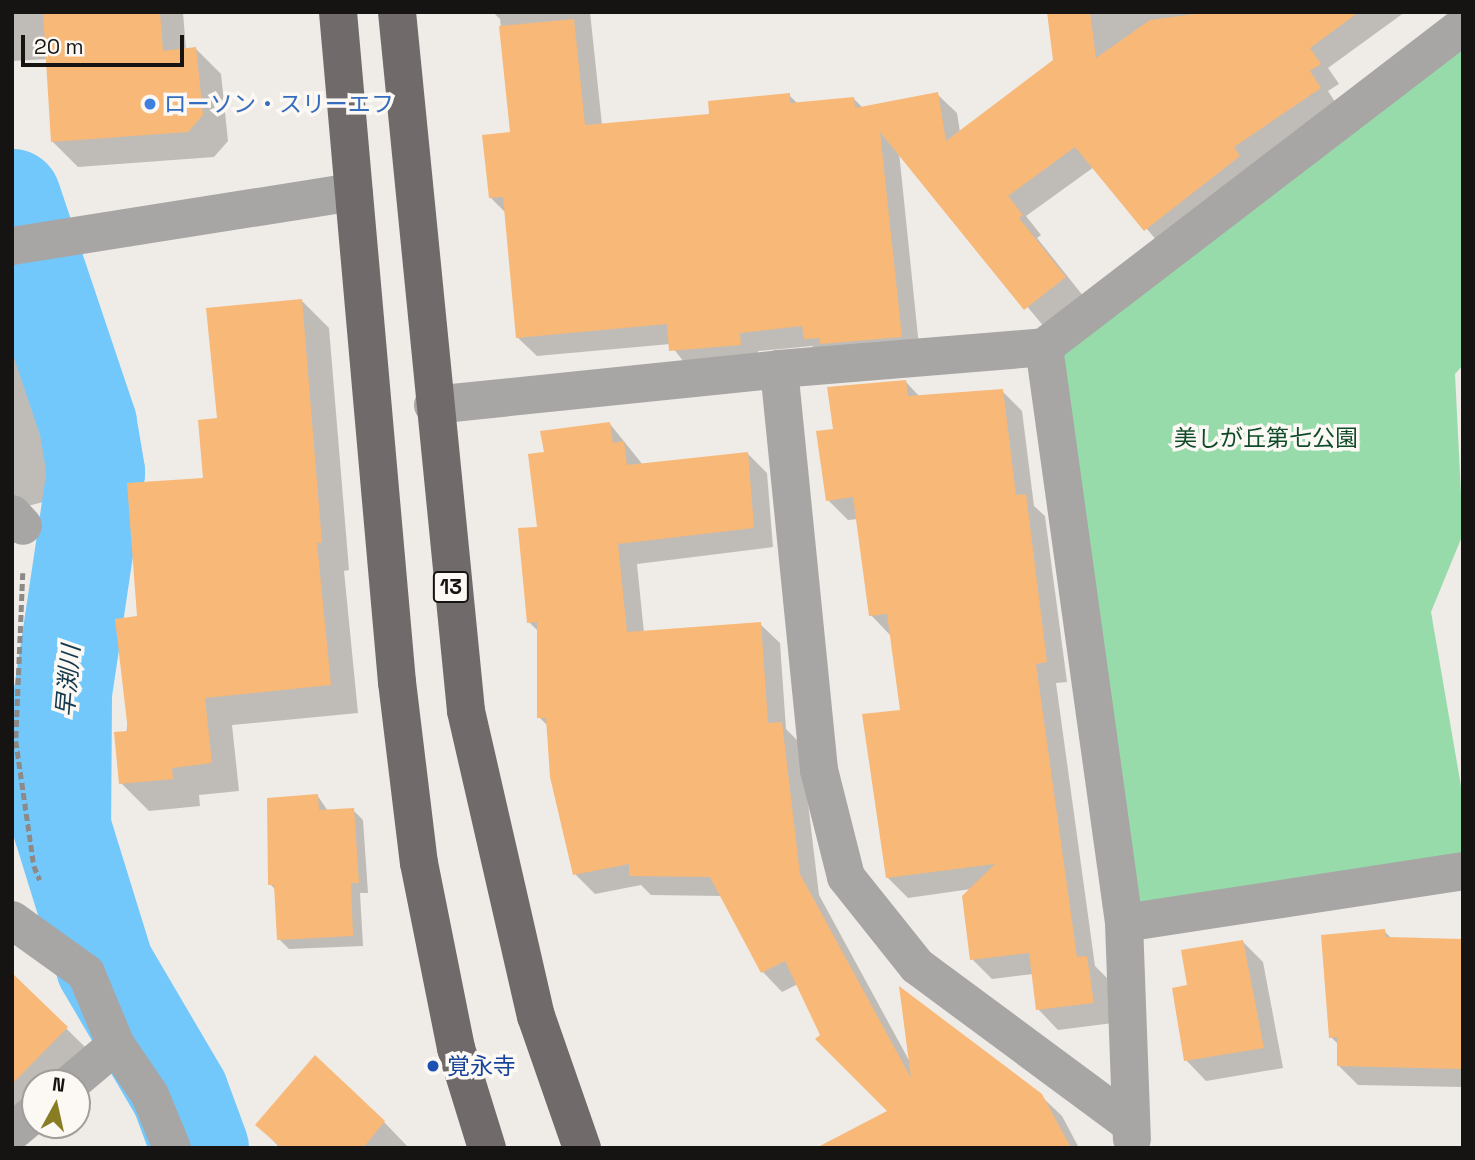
<!DOCTYPE html>
<meta charset="utf-8">
<style>
body{margin:0}
#map{position:relative;width:1475px;height:1160px;overflow:hidden;background:#efebe7;font-family:"Space Grotesk","Noto Sans JP",sans-serif}
div>[style]{position:absolute}
.green>*{inset:0;background:#97dbab}
.shadow>*{inset:0;background:#0003}
.river>*{height:98px;margin:-49px;padding:0 49px;transform-origin:49px;border-radius:49px;background:#72c8fb}
.building>*{inset:0;background:#f8b877}
.path>*{height:4.5px;margin-top:-2.25px;transform-origin:0;background:repeating-linear-gradient(90deg,#8c8987 0 7px,transparent 0 10.5px)}
.minor>*{height:38px;margin:-19px;padding:0 19px;transform-origin:19px;border-radius:19px;background:#a8a5a5}
.major>*{height:38px;margin:-19px;padding:0 19px;transform-origin:19px;border-radius:19px;background:#706b6a}
.dots>*{width:19px;height:19px;translate:-50% -50%;box-sizing:border-box;border:4px solid #fcf8f4;border-radius:50%}
span{translate:-50% -50%;white-space:nowrap;text-align:center;line-height:1.15;-webkit-text-stroke:7px #fcf8f4;paint-order:stroke}
.shield-label span{padding:2px 5px;background:#fcf8f4;border:2px solid;border-radius:5px;-webkit-text-stroke-width:0}
.shield-label{font-size:21px;color:#161413;font-weight:700}
.shop-label{font-size:23px;color:#366cbe}
.left{translate:0 -50%;text-align:left}
.park-label{font-size:23px;color:#0f4b29}
.transit-label{font-size:23px;color:#164399}
.water-label{font-size:24px;color:#14394e;font-style:italic}
.frame{position:absolute;inset:0;border:14px solid #161413;pointer-events:none}
.north{position:absolute;left:21px;top:1069px;width:70px;height:70px;box-sizing:border-box;background:#fcf8f4;border:2px solid #a09d9a;border-radius:50%;rotate:8deg;font-size:19px;font-weight:700;line-height:28px;text-align:center;color:#161413}
.north::after{content:'';display:block;margin:auto;width:24px;height:32px;background:#887d23;clip-path:polygon(50% 0,100% 100%,50% 72%,0 100%)}
.scale{position:absolute;left:21px;top:35px;width:163px;height:32px;box-sizing:border-box;border:4px solid #161413;border-top:0;padding-left:9px;font-size:21px;line-height:24px;white-space:nowrap;color:#161413;-webkit-text-stroke:5px #fcf8f4;paint-order:stroke}
</style>
<div id="map">
<div class="green">
<div style="clip-path:polygon(1463px 44px,1463px 365px,1455px 374px,1463px 534px,1431px 612px,1463px 798px,1463px 856px,1139px 902px,1060px 352px)"></div>
</div>
<div class="shadow">
<div style="clip-path:polygon(12px 12px,183px 12px,186px 50px,196px 49px,221px 74px,228px 141px,214px 157px,78px 167px,53px 142px,48px 59px,12px 61px)"></div>
<div style="clip-path:polygon(493px 12px,590px 12px,602px 125px,711px 115px,789px 95px,798px 104px,853px 98px,863px 108px,937px 94px,957px 113px,960px 132px,1055px 61px,1049px 12px,1405px 12px,1328px 68px,1339px 84px,1328px 91px,1339px 108px,1164px 249px,1094px 167px,1026px 216px,1041px 235px,1037px 238px,1084px 297px,1045px 328px,899px 152px,920px 356px,825px 358px,812px 346px,758px 351px,759px 364px,690px 370px,670px 344px,537px 356px,517px 337px,506px 213px,491px 198px,512px 134px,500px 19px)"></div>
<div style="clip-path:polygon(301px 300px,329px 328px,349px 570px,344px 571px,358px 713px,232px 725px,239px 791px,199px 795px,200px 806px,149px 811px,121px 783px,139px 618px,205px 479px,218px 419px)"></div>
<div style="clip-path:polygon(12px 317px,20px 325px,67px 496px,12px 510px)"></div>
<div style="clip-path:polygon(906px 382px,919px 396px,1002px 391px,1022px 411px,1034px 506px,1045px 516px,1067px 682px,1056px 683px,1095px 966px,1107px 978px,1113px 1023px,1058px 1030px,1038px 1009px,1033px 974px,992px 979px,972px 959px,971px 889px,908px 898px,887px 877px,902px 711px,891px 636px,871px 615px,858px 519px,848px 520px,828px 500px,835px 430px)"></div>
<div style="clip-path:polygon(610px 424px,643px 465px,748px 454px,767px 473px,773px 547px,637px 564px,644px 633px,760px 624px,780px 643px,786px 729px,801px 744px,819px 895px,911px 1064px,1041px 1096px,1062px 1116px,1079px 1148px,820px 1148px,890px 1112px,822px 1035px,798px 984px,782px 992px,763px 972px,722px 896px,651px 895px,641px 885px,595px 894px,575px 874px,549px 727px,539px 717px,539px 632px,529px 622px,546px 453px)"></div>
<div style="clip-path:polygon(317px 795px,328px 811px,353px 810px,363px 820px,368px 893px,360px 893px,363px 946px,289px 949px,279px 939px,276px 890px,270px 884px)"></div>
<div style="clip-path:polygon(1384px 931px,1392px 939px,1463px 941px,1463px 1087px,1358px 1085px,1338px 1065px,1339px 1045px,1331px 1037px)"></div>
<div style="clip-path:polygon(1243px 942px,1263px 962px,1283px 1068px,1206px 1081px,1186px 1060px,1189px 986px)"></div>
<div style="clip-path:polygon(12px 975px,85px 1047px,62px 1083px,35px 1083px,35px 1110px,12px 1133px)"></div>
<div style="clip-path:polygon(384px 1122px,409px 1148px,280px 1148px,258px 1125px)"></div>
</div>
<div class="river">
<div style="left:12px;top:198px;width:238px;rotate:71.4deg"></div>
<div style="left:88px;top:424px;width:49px;rotate:80.5deg"></div>
<div style="left:96px;top:472px;width:224px;rotate:98.5deg"></div>
<div style="left:63px;top:694px;width:133px;rotate:90.4deg"></div>
<div style="left:62px;top:827px;width:145px;rotate:72.8deg"></div>
<div style="left:105px;top:966px;width:148px;rotate:59.6deg"></div>
<div style="left:180px;top:1094px;width:58px;rotate:69.7deg"></div>
</div>
<div class="building">
<div style="clip-path:polygon(43px 12px,160px 12px,163px 51px,196px 47px,203px 115px,188px 132px,51px 142px)"></div>
<div style="clip-path:polygon(1047px 12px,1090px 12px,1096px 58px,1150px 20px,1209px 12px,1359px 12px,1310px 48px,1321px 64px,1310px 71px,1321px 88px,1234px 147px,1240px 156px,1144px 231px,1075px 147px,1008px 196px,1023px 215px,1019px 218px,1066px 277px,1024px 310px,880px 132px,902px 337px,820px 344px,820px 338px,804px 339px,802px 326px,740px 333px,741px 345px,669px 351px,667px 324px,516px 338px,503px 197px,489px 198px,482px 135px,510px 132px,499px 26px,574px 19px,585px 125px,709px 114px,708px 101px,790px 93px,790px 103px,854px 97px,855px 108px,938px 92px,946px 141px,1053px 60px)"></div>
<div style="clip-path:polygon(302px 299px,322px 543px,317px 543px,331px 685px,205px 698px,212px 763px,172px 768px,173px 779px,119px 784px,114px 732px,128px 731px,115px 619px,137px 616px,127px 483px,203px 478px,198px 420px,217px 418px,206px 308px)"></div>
<div style="clip-path:polygon(906px 380px,908px 396px,1003px 389px,1016px 495px,1026px 494px,1047px 662px,1036px 664px,1077px 957px,1087px 956px,1094px 1003px,1036px 1010px,1029px 953px,970px 960px,962px 896px,995px 864px,886px 878px,862px 714px,900px 710px,887px 614px,869px 616px,853px 497px,826px 501px,816px 431px,833px 429px,827px 387px)"></div>
<div style="clip-path:polygon(610px 422px,613px 443px,624px 441px,627px 465px,748px 452px,754px 528px,618px 544px,627px 632px,761px 622px,768px 723px,782px 722px,800px 874px,911px 1078px,899px 986px,1042px 1094px,1071px 1148px,816px 1148px,887px 1111px,815px 1039px,820px 1035px,785px 961px,761px 973px,710px 877px,629px 876px,629px 864px,573px 875px,550px 777px,546px 718px,537px 718px,537px 622px,527px 623px,518px 528px,537px 527px,528px 454px,544px 452px,540px 431px)"></div>
<div style="clip-path:polygon(318px 794px,319px 810px,354px 808px,359px 883px,351px 883px,353px 936px,277px 940px,274px 885px,268px 885px,267px 798px)"></div>
<div style="clip-path:polygon(1385px 929px,1386px 937px,1463px 939px,1463px 1069px,1337px 1066px,1337px 1037px,1329px 1038px,1321px 935px)"></div>
<div style="clip-path:polygon(1243px 940px,1264px 1048px,1184px 1061px,1172px 988px,1187px 985px,1181px 950px)"></div>
<div style="clip-path:polygon(12px 973px,68px 1027px,12px 1084px)"></div>
<div style="clip-path:polygon(315px 1055px,385px 1121px,363px 1148px,282px 1148px,255px 1125px)"></div>
</div>
<div class="path">
<div style="left:23px;top:573px;width:168px;rotate:92.4deg"></div>
<div style="left:16px;top:741px;width:126px;rotate:81.8deg"></div>
<div style="left:34px;top:866px;width:15px;rotate:67deg"></div>
</div>
<div class="minor">
<div style="left:12px;top:246px;width:346px;rotate:-9deg"></div>
<div style="left:1044px;top:347px;width:582px;rotate:82.09deg"></div>
<div style="left:1124px;top:923px;width:216px;rotate:87.9deg"></div>
<div style="left:779px;top:369px;width:403px;rotate:84.3deg"></div>
<div style="left:819px;top:770px;width:110px;rotate:75.8deg"></div>
<div style="left:846px;top:877px;width:114px;rotate:51.4deg"></div>
<div style="left:917px;top:966px;width:264px;rotate:36.5deg"></div>
<div style="left:433px;top:405px;width:348px;rotate:-5.9deg"></div>
<div style="left:779px;top:369px;width:266px;rotate:-4.7deg"></div>
<div style="left:1044px;top:347px;width:528px;rotate:-37.46deg"></div>
<div style="left:12px;top:514px;width:16px;rotate:47deg"></div>
<div style="left:12px;top:920px;width:91px;rotate:35.6deg"></div>
<div style="left:86px;top:973px;width:78px;rotate:67.4deg"></div>
<div style="left:116px;top:1045px;width:60px;rotate:55.8deg"></div>
<div style="left:150px;top:1095px;width:57px;rotate:67.5deg"></div>
<div style="left:1124px;top:923px;width:343px;rotate:-8.7deg"></div>
<div style="left:71px;top:1083px;width:59px;rotate:-40.2deg"></div>
<div style="left:12px;top:1132px;width:30px;rotate:-40deg"></div>
</div>
<div class="major">
<div style="left:338px;top:12px;width:673px;rotate:84.97deg"></div>
<div style="left:397px;top:682px;width:182px;rotate:83.1deg"></div>
<div style="left:419px;top:863px;width:189px;rotate:78.7deg"></div>
<div style="left:456px;top:1048px;width:105px;rotate:72.8deg"></div>
<div style="left:397px;top:12px;width:702px;rotate:84.36deg"></div>
<div style="left:466px;top:711px;width:313px;rotate:77.1deg"></div>
<div style="left:536px;top:1016px;width:140px;rotate:70.8deg"></div>
</div>
<div class="dots">
<div style="left:150px;top:104px;background:#3f7fe0"></div>
<div style="left:433px;top:1066px;background:#1a4fb4"></div>
</div>
<div class="shield-label">
<span style="left:451px;top:587px">13</span>
</div>
<div class="shop-label">
<span class="left" style="left:164px;top:104px">ローソン・スリーエフ</span>
</div>
<div class="park-label">
<span style="left:1266px;top:438px">美しが丘第七公園</span>
</div>
<div class="transit-label">
<span class="left" style="left:447px;top:1066px">覚永寺</span>
</div>
<div class="water-label">
<span style="left:68px;top:681px;rotate:-85deg">早渕川</span>
</div>
<div class="frame"></div>
<div class="north">N</div>
<div class="scale">20 m</div>
</div>
